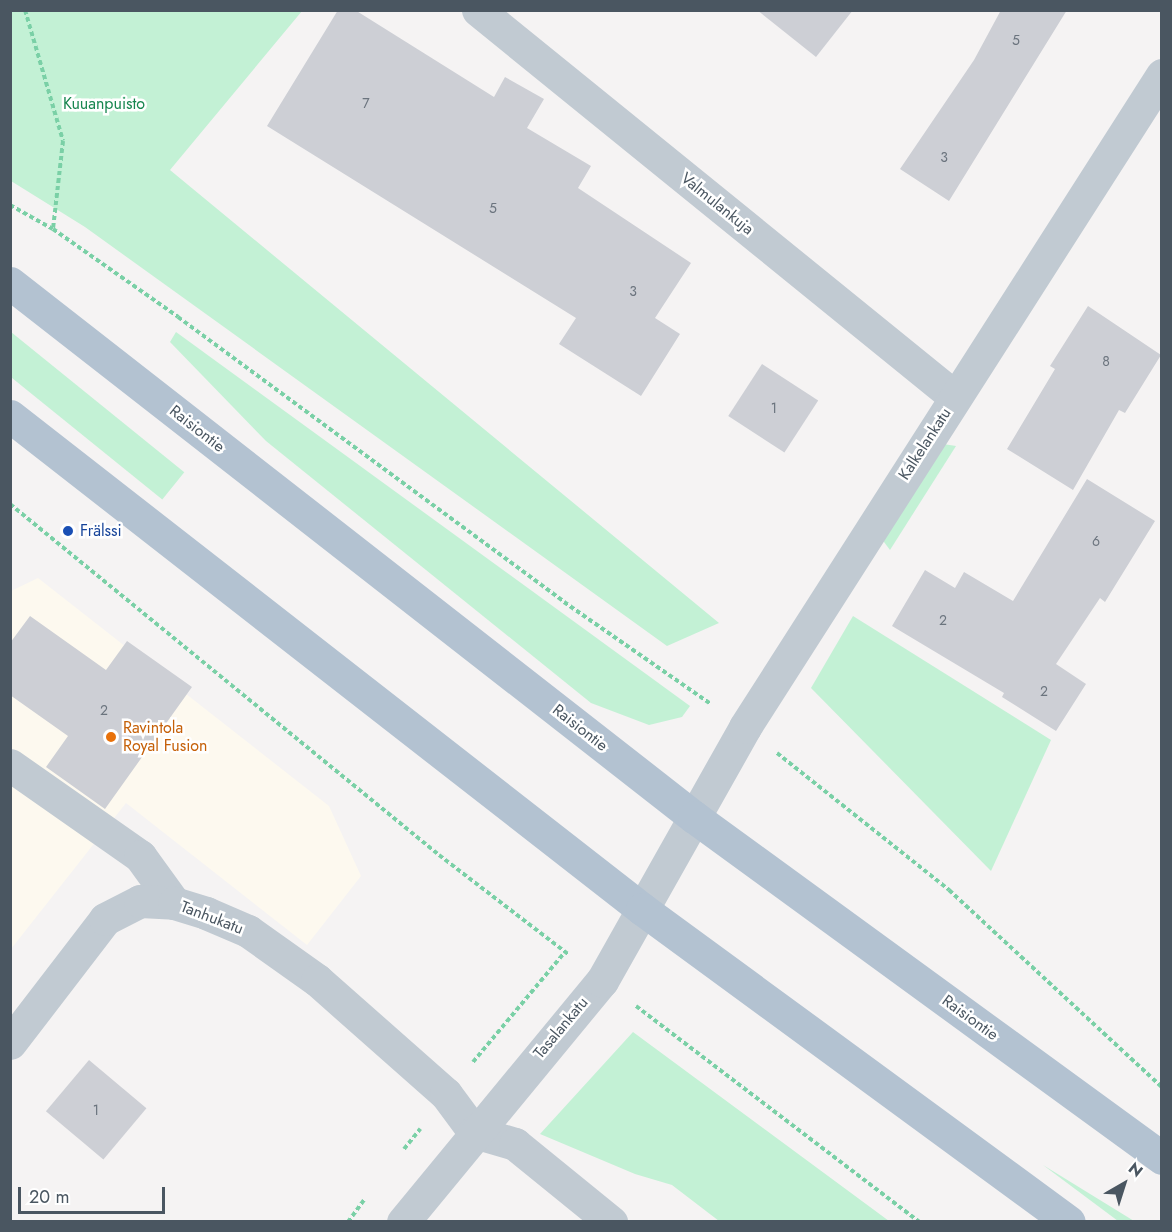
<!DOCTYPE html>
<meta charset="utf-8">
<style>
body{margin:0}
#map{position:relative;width:1172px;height:1232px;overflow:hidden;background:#f5f3f3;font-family:Jost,sans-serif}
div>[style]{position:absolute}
.commercial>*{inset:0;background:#fdf9ef}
.green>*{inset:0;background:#c3f1d5;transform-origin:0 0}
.building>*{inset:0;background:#cdcfd5;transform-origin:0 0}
.path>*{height:4px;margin-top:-2px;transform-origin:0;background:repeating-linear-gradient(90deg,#7ad0a6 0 4.5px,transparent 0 7.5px)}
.minor>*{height:33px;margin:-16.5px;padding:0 16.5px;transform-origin:16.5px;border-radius:16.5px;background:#c1cad2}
.major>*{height:33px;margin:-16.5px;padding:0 16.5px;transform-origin:16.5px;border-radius:16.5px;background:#b3c2d1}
.dots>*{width:16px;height:16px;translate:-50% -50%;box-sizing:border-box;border:3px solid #fff;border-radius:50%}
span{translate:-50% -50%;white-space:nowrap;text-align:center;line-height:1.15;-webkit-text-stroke:5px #fff;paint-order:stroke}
.number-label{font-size:14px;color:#6b747e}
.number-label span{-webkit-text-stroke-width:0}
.park-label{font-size:16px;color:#17864f}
.street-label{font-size:16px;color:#4a5661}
.transit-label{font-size:16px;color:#164399}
.left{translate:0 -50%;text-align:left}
.food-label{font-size:16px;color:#c56008}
.frame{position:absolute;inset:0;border:12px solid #4a5661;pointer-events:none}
.north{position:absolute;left:1094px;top:1154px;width:60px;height:60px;-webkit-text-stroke:4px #fff;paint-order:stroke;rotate:39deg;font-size:16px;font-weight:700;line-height:24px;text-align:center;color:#4a5661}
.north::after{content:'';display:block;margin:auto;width:21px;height:27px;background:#4a5661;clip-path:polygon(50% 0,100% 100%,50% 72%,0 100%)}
.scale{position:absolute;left:18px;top:1187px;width:147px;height:27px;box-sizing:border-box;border:3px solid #4a5661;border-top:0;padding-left:8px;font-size:18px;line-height:21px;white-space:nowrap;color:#4a5661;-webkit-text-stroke:4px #fff;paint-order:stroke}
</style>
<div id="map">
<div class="commercial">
<div style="clip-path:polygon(38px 578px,329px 806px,361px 876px,307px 945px,126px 803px,11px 949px,11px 591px)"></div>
</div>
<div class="green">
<div style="clip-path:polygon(10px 11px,302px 11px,170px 170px,719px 623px,667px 646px,85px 227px,11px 181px)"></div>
<div style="left:11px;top:332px;width:223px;height:35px;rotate:39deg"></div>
<div style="clip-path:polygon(176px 332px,690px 706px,682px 717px,649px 725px,591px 703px,266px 441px,170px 342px)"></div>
<div style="clip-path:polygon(943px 444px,956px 446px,890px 550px,881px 538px)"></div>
<div style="clip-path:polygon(853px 616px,1051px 740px,991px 871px,811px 688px)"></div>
<div style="clip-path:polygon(633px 1032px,889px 1221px,719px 1221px,672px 1185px,635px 1174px,540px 1134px)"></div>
<div style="clip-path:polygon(1043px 1165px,1134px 1221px,1118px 1221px)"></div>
</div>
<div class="building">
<div style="clip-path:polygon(338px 10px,355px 10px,494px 97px,505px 77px,544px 99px,527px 128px,591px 166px,578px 188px,691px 263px,655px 318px,680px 334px,641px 396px,559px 344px,576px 318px,267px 126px)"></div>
<div style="clip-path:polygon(757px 10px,853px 10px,816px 57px)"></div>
<div style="clip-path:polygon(1001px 10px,1067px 10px,949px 201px,900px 169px,974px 60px)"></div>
<div style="clip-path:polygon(1088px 306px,1161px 355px,1125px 413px,1119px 410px,1073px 490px,1007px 449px,1055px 369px,1050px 366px)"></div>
<div style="left:762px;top:364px;width:67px;height:62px;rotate:33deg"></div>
<div style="clip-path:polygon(1087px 479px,1155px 521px,1105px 602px,1100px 598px,1056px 664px,1086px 684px,1056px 731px,1002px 697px,1004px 693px,892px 626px,925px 570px,955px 588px,964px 572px,1013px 601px)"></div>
<div style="clip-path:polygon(30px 616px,106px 670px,127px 641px,192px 687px,105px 809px,46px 767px,68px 736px,10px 695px,10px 643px)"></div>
<div style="left:89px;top:1060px;width:75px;height:67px;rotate:40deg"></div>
</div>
<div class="path">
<div style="left:25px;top:10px;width:136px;rotate:73.8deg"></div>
<div style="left:63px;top:141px;width:89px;rotate:96.5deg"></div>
<div style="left:10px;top:205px;width:49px;rotate:29.2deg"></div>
<div style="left:53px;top:229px;width:153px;rotate:35.1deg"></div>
<div style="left:178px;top:317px;width:480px;rotate:36.4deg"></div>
<div style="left:564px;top:602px;width:179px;rotate:34.8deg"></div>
<div style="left:10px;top:504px;width:554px;rotate:39.29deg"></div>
<div style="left:439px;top:855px;width:163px;rotate:37.5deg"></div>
<div style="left:777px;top:753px;width:220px;rotate:38.5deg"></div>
<div style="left:949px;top:890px;width:290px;rotate:42.8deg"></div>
<div style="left:636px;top:1006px;width:357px;rotate:37.3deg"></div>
<div style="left:473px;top:1062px;width:143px;rotate:-50.1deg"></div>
<div style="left:404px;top:1149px;width:26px;rotate:-51deg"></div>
<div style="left:348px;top:1222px;width:27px;rotate:-54deg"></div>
</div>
<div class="minor">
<div style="left:478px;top:10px;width:614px;rotate:39.05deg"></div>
<div style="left:10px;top:765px;width:159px;rotate:35deg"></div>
<div style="left:140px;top:856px;width:58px;rotate:54.1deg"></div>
<div style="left:10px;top:1043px;width:156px;rotate:-52.5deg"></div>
<div style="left:105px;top:919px;width:39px;rotate:-27deg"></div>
<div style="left:140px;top:901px;width:34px;rotate:3deg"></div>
<div style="left:174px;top:903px;width:34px;rotate:17deg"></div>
<div style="left:206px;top:913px;width:46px;rotate:23.2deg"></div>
<div style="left:248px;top:931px;width:85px;rotate:35.4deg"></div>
<div style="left:317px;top:980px;width:172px;rotate:41.5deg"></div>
<div style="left:446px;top:1094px;width:47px;rotate:53.6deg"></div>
<div style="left:474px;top:1132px;width:43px;rotate:16.3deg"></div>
<div style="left:515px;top:1144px;width:124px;rotate:39.1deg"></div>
<div style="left:403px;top:1222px;width:313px;rotate:-50.5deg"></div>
<div style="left:602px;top:981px;width:291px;rotate:-60.6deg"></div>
<div style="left:745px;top:727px;width:774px;rotate:-57.4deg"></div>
</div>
<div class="major">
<div style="left:10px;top:283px;width:868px;rotate:37.98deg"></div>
<div style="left:694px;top:817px;width:579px;rotate:36.08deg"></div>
<div style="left:10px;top:416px;width:802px;rotate:37.96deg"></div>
<div style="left:642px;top:909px;width:529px;rotate:36.24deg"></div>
</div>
<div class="dots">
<div style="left:68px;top:531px;background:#1a4fb4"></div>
<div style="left:111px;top:737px;background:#e8710a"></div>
</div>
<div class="number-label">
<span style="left:1016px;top:40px">5</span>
<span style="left:366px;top:103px">7</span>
<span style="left:944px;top:157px">3</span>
<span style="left:493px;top:208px">5</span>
<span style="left:633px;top:291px">3</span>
<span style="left:1106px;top:361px">8</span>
<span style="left:774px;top:408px">1</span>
<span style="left:1096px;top:541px">6</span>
<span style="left:943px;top:620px">2</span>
<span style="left:1044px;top:691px">2</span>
<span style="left:104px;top:710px">2</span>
<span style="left:96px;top:1110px">1</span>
</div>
<div class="park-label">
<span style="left:104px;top:104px">Kuuanpuisto</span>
</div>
<div class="street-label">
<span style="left:717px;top:204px;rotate:39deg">Valmulankuja</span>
<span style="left:197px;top:429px;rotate:38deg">Raisiontie</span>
<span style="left:925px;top:444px;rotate:-57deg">Kalkelankatu</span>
<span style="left:580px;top:728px;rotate:38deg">Raisiontie</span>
<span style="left:212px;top:918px;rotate:21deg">Tanhukatu</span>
<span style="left:970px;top:1018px;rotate:36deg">Raisiontie</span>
<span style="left:561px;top:1028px;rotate:-50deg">Tasalankatu</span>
</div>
<div class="transit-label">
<span class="left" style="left:80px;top:531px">Frälssi</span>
</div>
<div class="food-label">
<span class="left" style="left:123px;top:737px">Ravintola<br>Royal Fusion</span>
</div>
<div class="frame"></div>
<div class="north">N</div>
<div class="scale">20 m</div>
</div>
